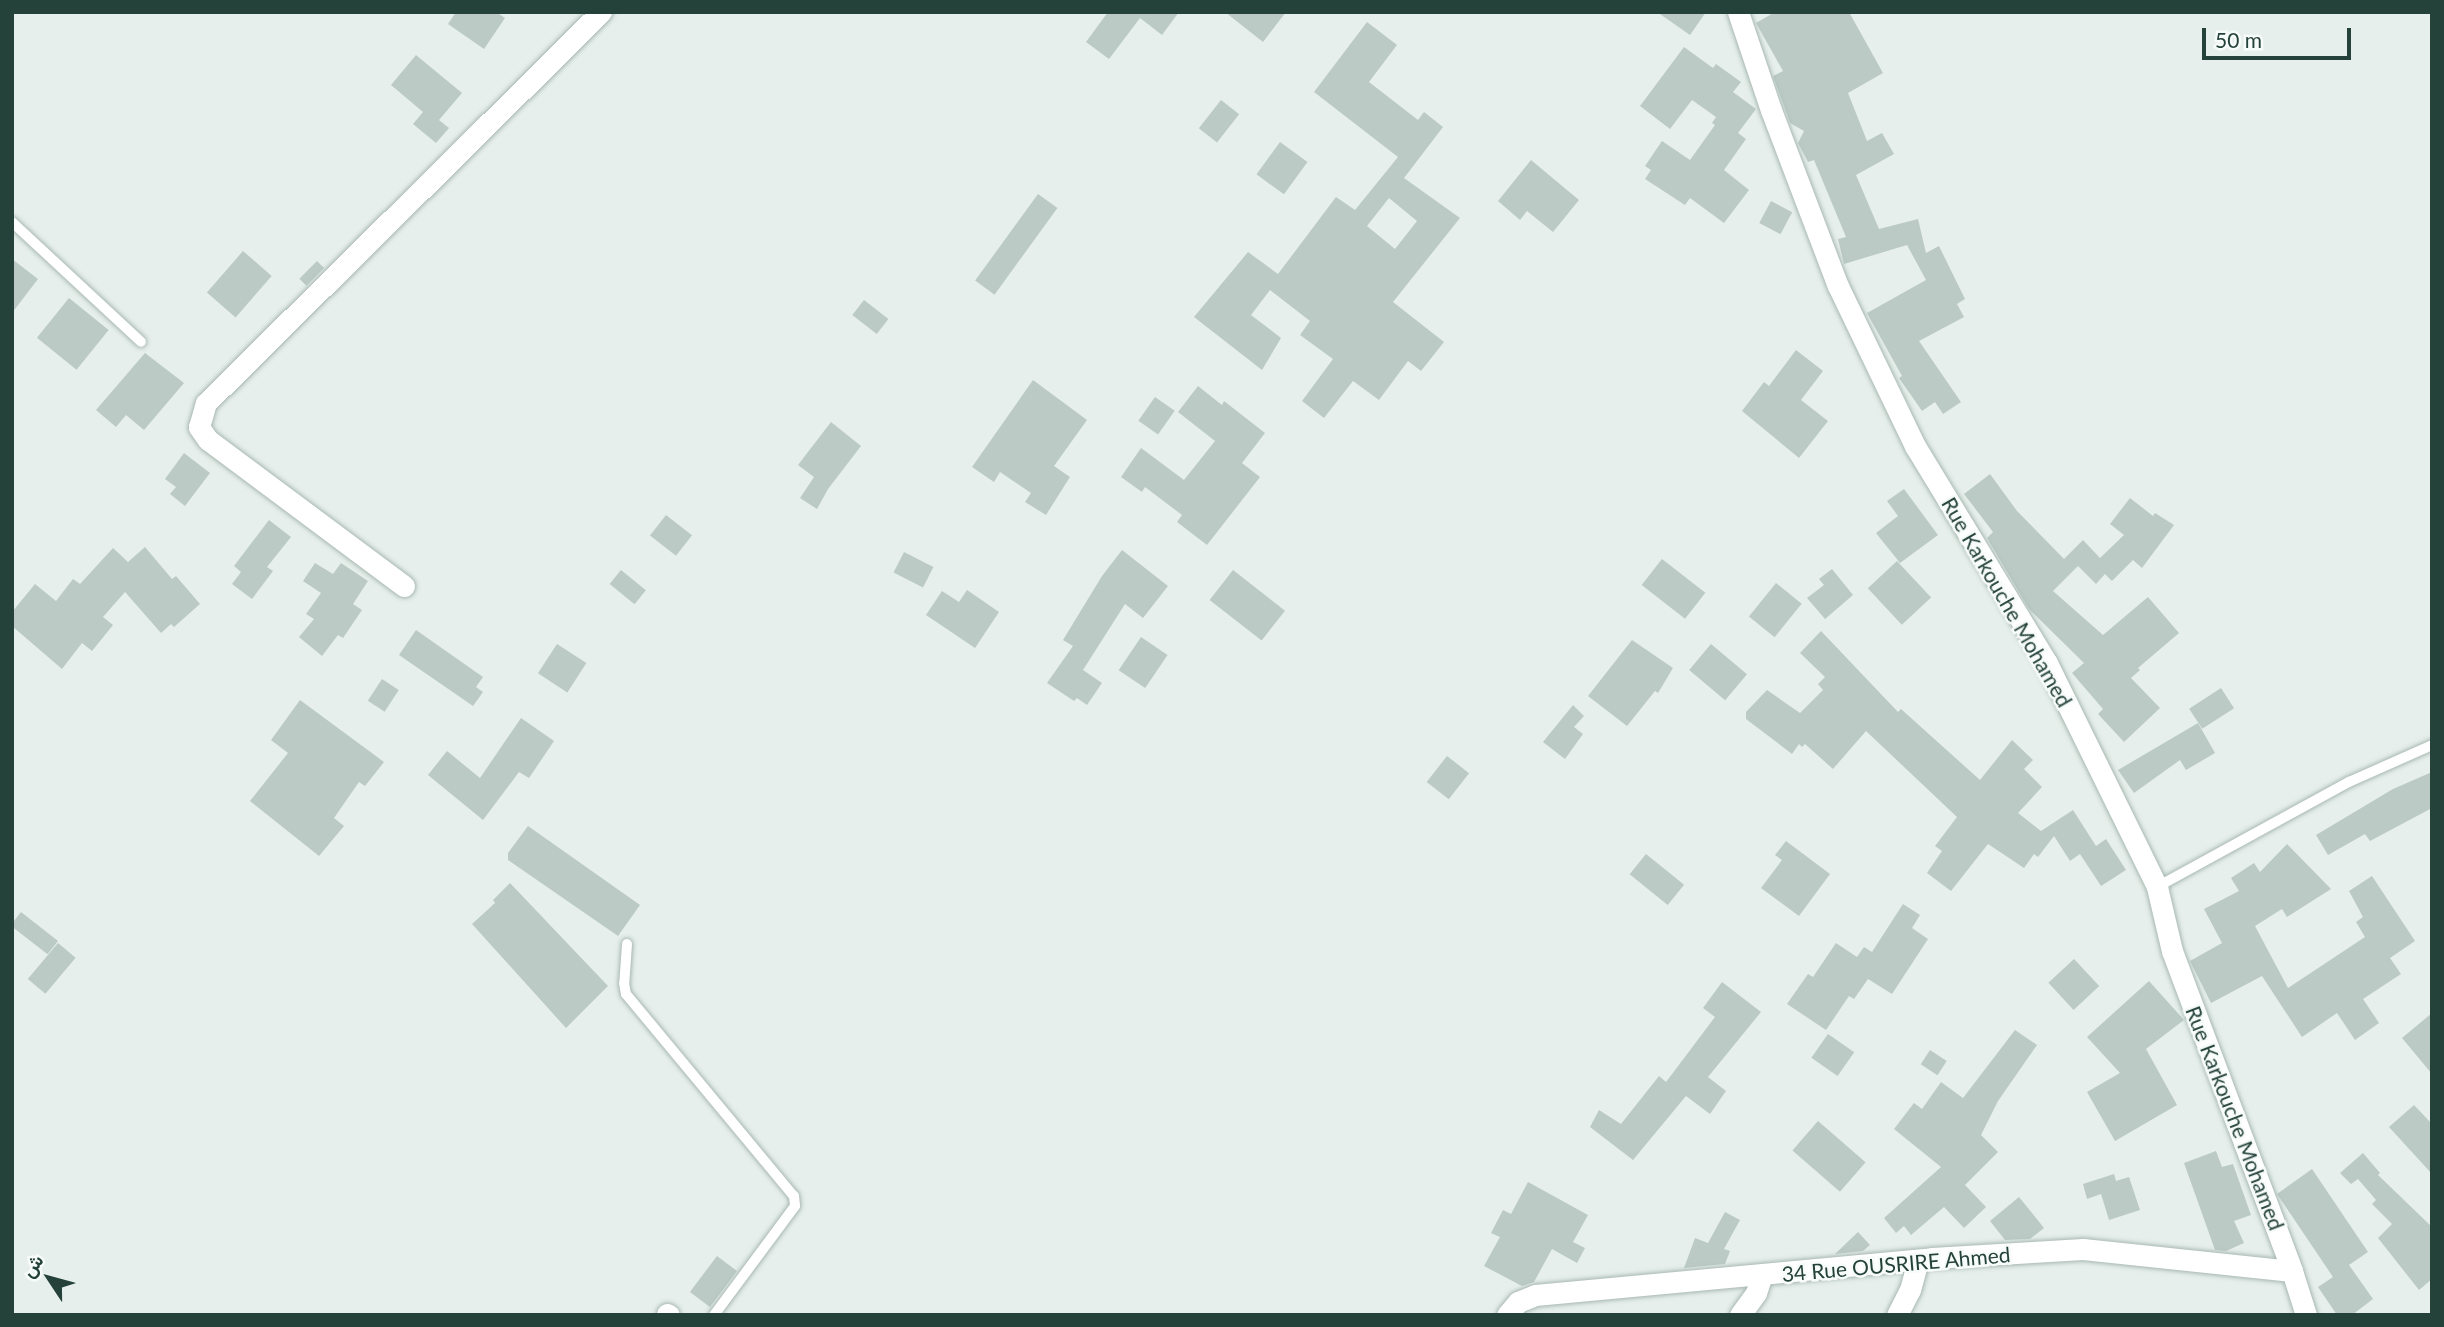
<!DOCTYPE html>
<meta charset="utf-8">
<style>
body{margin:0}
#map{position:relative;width:2444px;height:1327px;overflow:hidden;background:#e6efeb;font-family:Lato,Vazirmatn,sans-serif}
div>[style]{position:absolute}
.building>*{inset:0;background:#bbcac4;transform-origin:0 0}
.roads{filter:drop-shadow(0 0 2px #a8b8b2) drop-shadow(0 0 2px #a8b8b2)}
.lane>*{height:10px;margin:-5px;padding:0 5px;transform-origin:5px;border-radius:5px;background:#fff}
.street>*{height:21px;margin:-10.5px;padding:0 10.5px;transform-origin:10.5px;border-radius:10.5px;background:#fff}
span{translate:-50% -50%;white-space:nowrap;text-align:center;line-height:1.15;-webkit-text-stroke:5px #f7fbf9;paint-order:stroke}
.street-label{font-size:21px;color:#24423a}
.frame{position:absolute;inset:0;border:14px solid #24423a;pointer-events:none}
.north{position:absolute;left:14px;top:1243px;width:70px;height:70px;-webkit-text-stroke:5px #f7fbf9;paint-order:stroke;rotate:306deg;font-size:19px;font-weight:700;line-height:28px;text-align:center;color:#24423a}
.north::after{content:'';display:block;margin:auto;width:24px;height:32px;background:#24423a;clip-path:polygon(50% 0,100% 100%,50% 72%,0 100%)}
.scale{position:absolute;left:2202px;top:28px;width:149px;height:32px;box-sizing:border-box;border:4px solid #24423a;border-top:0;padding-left:9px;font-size:21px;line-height:24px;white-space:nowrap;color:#24423a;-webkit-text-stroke:5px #f7fbf9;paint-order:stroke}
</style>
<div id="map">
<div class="building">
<div style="clip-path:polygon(456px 12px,496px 12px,505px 18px,484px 49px,448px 24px)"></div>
<div style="clip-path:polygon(1108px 12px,1179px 12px,1162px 35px,1140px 18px,1109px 59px,1086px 42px)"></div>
<div style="clip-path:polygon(1225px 12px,1286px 12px,1263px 42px)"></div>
<div style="clip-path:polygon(1657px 12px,1706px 12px,1690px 35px)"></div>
<div style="clip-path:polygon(1775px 12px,1849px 12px,1883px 73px,1848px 93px,1867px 141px,1882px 133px,1894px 154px,1856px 175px,1879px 229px,1918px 219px,1926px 253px,1939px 246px,1965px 299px,1957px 304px,1964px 317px,1919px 341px,1961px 402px,1943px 414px,1935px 402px,1922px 411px,1899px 378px,1902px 376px,1867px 313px,1926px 280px,1907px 245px,1844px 264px,1838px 239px,1846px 237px,1814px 160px,1808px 162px,1798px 143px,1804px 131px,1790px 123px,1773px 76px,1783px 71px,1756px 23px)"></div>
<div style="clip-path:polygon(evenodd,1367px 22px,1397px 45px,1369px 82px,1418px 120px,1424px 112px,1443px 127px,1404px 178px,1460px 218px,1393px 302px,1444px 342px,1421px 371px,1408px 361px,1379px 400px,1353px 381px,1324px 418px,1302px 401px,1333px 359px,1300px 335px,1310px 321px,1270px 290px,1251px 315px,1281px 338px,1262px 370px,1194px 317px,1248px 252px,1278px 274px,1336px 197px,1355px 210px,1398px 157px,1314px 92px,1367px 22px,1389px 198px,1417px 221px,1395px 249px,1367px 226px,1389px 198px)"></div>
<div style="clip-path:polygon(1684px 47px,1713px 68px,1716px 64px,1741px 82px,1733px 92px,1756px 109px,1738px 133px,1746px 139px,1724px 170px,1749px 190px,1724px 223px,1690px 198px,1685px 205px,1645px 179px,1651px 170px,1645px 166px,1662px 141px,1690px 160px,1715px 125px,1712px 123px,1716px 117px,1692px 100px,1670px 129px,1640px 106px)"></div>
<div style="clip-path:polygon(416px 55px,462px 93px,439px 120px,449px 128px,436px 143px,413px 124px,423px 112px,391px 85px)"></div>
<div style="left:1221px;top:100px;width:23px;height:36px;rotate:38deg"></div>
<div style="left:1280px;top:142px;width:34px;height:40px;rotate:36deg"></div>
<div style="clip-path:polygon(1531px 160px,1579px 200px,1553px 232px,1527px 211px,1520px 220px,1498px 201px)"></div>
<div style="left:1038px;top:194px;width:24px;height:107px;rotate:36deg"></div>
<div style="left:1771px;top:201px;width:24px;height:25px;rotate:28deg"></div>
<div style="left:243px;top:251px;width:38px;height:55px;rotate:41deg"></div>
<div style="clip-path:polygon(12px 259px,38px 279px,12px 313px)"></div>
<div style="left:317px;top:261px;width:10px;height:25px;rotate:45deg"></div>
<div style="left:69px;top:298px;width:51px;height:51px;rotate:39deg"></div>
<div style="left:864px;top:300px;width:31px;height:19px;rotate:38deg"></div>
<div style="clip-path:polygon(1796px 350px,1823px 371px,1801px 400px,1828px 421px,1799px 458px,1742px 411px,1764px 382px,1769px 386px)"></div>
<div style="clip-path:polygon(145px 353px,184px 383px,144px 430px,126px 415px,116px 427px,96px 410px)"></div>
<div style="clip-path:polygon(1033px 380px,1087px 420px,1054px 466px,1070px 477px,1046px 515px,1025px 502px,1031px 493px,1000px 472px,994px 482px,972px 467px)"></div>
<div style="clip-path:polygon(1198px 386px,1222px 405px,1224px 401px,1265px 433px,1242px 463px,1260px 477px,1207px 545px,1177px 522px,1182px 515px,1145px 487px,1142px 492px,1121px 477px,1141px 448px,1184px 480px,1215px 441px,1178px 412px)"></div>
<div style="left:1155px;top:397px;width:24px;height:29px;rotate:35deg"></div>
<div style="clip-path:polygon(831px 422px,861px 446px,828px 489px,817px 509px,800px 498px,814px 477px,798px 465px)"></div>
<div style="clip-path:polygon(184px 453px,210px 473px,185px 506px,170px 494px,176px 487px,165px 479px)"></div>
<div style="clip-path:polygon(1990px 474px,2017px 511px,2064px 559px,2083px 540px,2100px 558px,2124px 535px,2110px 524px,2130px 498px,2153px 516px,2155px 513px,2174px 525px,2142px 568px,2133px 560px,2112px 581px,2105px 574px,2096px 584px,2078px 566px,2053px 591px,2103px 635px,2148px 597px,2179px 633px,2138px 668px,2140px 670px,2131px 678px,2160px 708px,2124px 742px,2098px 714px,2103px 709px,2072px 673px,2084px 663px,2029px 609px,1987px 538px,1993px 532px,1964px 494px)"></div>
<div style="clip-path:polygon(1904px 489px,1938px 535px,1900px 563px,1876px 533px,1898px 516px,1887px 501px)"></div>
<div style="left:666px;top:515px;width:33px;height:26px;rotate:38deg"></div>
<div style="clip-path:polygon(269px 520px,291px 537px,267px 567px,273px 571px,252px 599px,232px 584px,241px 572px,234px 566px)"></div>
<div style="clip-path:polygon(145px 547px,172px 579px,176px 576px,200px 604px,174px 627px,171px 624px,161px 633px,125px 592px,103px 617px,113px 625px,92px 651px,82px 643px,62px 669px,12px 626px,12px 612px,35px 584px,56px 601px,73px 579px,80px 584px,113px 548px,128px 562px)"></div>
<div style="clip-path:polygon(1122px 550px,1168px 586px,1143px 618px,1125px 604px,1083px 670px,1102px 683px,1087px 705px,1077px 698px,1074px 701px,1047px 683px,1073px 646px,1063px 640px,1102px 576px)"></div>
<div style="left:904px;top:552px;width:33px;height:23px;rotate:27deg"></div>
<div style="left:1662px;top:559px;width:55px;height:33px;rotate:38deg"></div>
<div style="left:1897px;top:561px;width:50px;height:40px;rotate:47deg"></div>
<div style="clip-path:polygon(315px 563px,333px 574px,341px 563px,368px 581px,353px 604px,362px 610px,343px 638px,338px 635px,322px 656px,299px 637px,314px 619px,306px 614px,321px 593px,303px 581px)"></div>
<div style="clip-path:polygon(1832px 569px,1853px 595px,1825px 619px,1807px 598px,1824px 585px,1819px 579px)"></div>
<div style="left:621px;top:570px;width:32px;height:18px;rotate:39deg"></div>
<div style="left:1233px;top:570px;width:66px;height:38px;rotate:38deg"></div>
<div style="left:1776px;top:583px;width:33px;height:43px;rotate:39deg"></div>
<div style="clip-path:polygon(967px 590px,999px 612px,975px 648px,926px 615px,942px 591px,959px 602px)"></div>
<div style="clip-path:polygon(416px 630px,483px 677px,476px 687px,483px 692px,473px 706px,399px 655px)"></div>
<div style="clip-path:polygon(1821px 631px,1898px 712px,1901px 709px,1980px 780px,2012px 740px,2033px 760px,2024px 769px,2042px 787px,2018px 813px,2041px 831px,2073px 810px,2096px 846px,2106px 839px,2126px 870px,2101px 886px,2080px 854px,2070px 861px,2054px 836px,2038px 857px,2034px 854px,2024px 868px,1988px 844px,1951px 891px,1927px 873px,1942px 851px,1935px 846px,1957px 817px,1866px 731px,1833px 769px,1805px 744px,1802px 747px,1799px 744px,1792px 754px,1746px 719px,1746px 712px,1767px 690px,1800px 713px,1823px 690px,1818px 684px,1825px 677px,1800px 653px)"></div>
<div style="left:1141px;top:637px;width:32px;height:40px;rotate:34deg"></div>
<div style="clip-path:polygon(1632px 640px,1673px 668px,1658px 693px,1655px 691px,1627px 726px,1588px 696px)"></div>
<div style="left:557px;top:644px;width:35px;height:35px;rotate:33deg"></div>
<div style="left:1711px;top:644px;width:47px;height:34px;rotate:40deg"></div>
<div style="left:382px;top:679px;width:20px;height:26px;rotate:33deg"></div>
<div style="left:2221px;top:688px;width:24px;height:38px;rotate:57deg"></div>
<div style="clip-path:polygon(300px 700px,384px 762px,365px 786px,359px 782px,334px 818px,344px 826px,319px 856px,250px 801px,288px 753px,271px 740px)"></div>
<div style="clip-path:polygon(1573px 705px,1584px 716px,1574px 727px,1583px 734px,1565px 759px,1543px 742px)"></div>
<div style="clip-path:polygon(521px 718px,554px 741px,529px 778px,519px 772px,483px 820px,428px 775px,447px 751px,480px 778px)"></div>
<div style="clip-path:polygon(2198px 723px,2215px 753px,2186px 770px,2180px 760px,2134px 793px,2118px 770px)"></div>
<div style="left:1447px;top:756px;width:28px;height:33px;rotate:38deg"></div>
<div style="clip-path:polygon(2432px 772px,2432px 808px,2370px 841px,2365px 834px,2328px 855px,2316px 835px,2393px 789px)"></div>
<div style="clip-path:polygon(528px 826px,640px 905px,618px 936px,508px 860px,508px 853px)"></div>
<div style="clip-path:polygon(1786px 841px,1830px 874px,1799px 916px,1761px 888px,1782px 860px,1775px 855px)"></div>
<div style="clip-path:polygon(2287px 844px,2331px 889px,2287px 917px,2282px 909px,2255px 926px,2288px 988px,2365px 937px,2356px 922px,2363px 917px,2349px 891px,2372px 876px,2415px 941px,2390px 958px,2401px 974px,2363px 999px,2379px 1023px,2355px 1040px,2337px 1013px,2302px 1037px,2262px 976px,2211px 1003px,2190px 961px,2222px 943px,2204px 909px,2239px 891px,2231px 878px,2254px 863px,2260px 872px)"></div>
<div style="left:1646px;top:854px;width:49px;height:26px;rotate:39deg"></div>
<div style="clip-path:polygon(510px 883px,608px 986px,566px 1028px,472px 924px,495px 903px,493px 900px)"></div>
<div style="clip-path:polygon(1903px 904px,1920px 915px,1912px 928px,1928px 939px,1892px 994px,1868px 979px,1854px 999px,1849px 996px,1826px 1030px,1787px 1004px,1808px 974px,1813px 977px,1836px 943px,1857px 957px,1864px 947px,1872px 952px)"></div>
<div style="left:21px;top:912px;width:47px;height:17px;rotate:38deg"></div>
<div style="left:58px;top:943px;width:23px;height:47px;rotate:40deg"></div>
<div style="left:2074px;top:959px;width:37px;height:35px;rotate:47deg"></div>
<div style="clip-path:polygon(2149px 981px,2184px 1020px,2146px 1049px,2177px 1105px,2115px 1141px,2087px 1092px,2120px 1073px,2087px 1037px)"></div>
<div style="clip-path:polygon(1722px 982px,1761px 1012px,1708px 1077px,1726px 1091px,1710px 1114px,1686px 1096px,1633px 1160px,1590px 1127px,1599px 1110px,1621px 1124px,1659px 1076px,1666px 1082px,1715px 1017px,1703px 1008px)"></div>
<div style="clip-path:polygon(2432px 1013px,2432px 1074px,2402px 1038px)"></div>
<div style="clip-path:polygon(2015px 1030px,2037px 1045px,1998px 1101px,1981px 1135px,1998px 1152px,1965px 1185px,1986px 1207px,1964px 1228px,1944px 1207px,1911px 1235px,1904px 1226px,1896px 1233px,1884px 1218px,1941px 1167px,1894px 1129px,1914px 1103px,1922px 1109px,1941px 1082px,1963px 1098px)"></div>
<div style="left:1828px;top:1034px;width:32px;height:29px;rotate:35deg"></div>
<div style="left:1930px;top:1050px;width:20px;height:17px;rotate:33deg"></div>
<div style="clip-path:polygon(2414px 1105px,2432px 1124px,2432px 1174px,2389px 1127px)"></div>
<div style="left:1818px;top:1121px;width:63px;height:39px;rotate:41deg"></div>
<div style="clip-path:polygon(2216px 1151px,2222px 1167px,2233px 1164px,2251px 1215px,2234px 1221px,2244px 1243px,2226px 1251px,2215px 1250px,2184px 1163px)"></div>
<div style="clip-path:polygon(2363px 1153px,2380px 1173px,2378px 1175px,2432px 1227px,2432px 1279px,2419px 1290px,2378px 1238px,2392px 1224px,2372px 1204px,2376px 1200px,2358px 1179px,2351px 1184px,2340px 1173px)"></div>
<div style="clip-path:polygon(2312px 1169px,2368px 1252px,2349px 1265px,2373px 1299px,2352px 1315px,2337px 1315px,2318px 1287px,2333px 1277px,2277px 1194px)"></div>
<div style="clip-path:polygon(2114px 1174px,2116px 1181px,2129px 1177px,2140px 1210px,2109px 1220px,2101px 1194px,2087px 1199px,2083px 1184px)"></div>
<div style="clip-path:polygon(1528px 1182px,1588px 1215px,1573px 1242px,1585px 1248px,1577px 1263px,1552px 1249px,1534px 1282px,1522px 1286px,1484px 1266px,1500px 1237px,1491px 1233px,1503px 1210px,1511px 1214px)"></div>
<div style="clip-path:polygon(2019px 1197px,2044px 1228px,2030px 1239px,2005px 1240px,1990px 1221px)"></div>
<div style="clip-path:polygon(1725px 1212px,1740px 1220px,1724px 1249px,1730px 1251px,1725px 1264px,1684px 1268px,1695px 1238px,1708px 1243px)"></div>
<div style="clip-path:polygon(1858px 1232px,1870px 1245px,1863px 1251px,1835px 1254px)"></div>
<div style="left:717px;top:1256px;width:25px;height:45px;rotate:37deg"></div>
</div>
<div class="roads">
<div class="lane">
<div style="left:12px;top:222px;width:176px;rotate:42.9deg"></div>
<div style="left:2157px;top:887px;width:219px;rotate:-28.7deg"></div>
<div style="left:2349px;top:782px;width:91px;rotate:-24deg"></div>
<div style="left:627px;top:944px;width:39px;rotate:94deg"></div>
<div style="left:624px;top:983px;width:11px;rotate:80deg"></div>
<div style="left:626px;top:994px;width:263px;rotate:50.3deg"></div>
<div style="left:794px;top:1196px;width:10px;rotate:84deg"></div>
<div style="left:795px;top:1206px;width:136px;rotate:126.6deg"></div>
</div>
<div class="street">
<div style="left:1738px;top:12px;width:103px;rotate:71.4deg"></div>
<div style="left:1771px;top:110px;width:188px;rotate:69.2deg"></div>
<div style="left:1838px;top:286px;width:178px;rotate:64.3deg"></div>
<div style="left:1915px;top:446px;width:254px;rotate:58.7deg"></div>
<div style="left:2047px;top:663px;width:250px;rotate:63.8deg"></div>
<div style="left:2157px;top:887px;width:66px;rotate:76.8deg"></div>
<div style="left:2172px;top:951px;width:342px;rotate:69.4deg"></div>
<div style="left:2292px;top:1271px;width:46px;rotate:72.3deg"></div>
<div style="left:404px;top:586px;width:244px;rotate:-143.3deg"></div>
<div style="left:208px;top:440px;width:16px;rotate:-125deg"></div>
<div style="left:199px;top:427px;width:25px;rotate:-74deg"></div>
<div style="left:206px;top:403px;width:556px;rotate:-44.71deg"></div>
<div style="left:667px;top:1314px;width:2px;rotate:27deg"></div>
<div style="left:1507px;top:1315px;width:17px;rotate:-50deg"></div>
<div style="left:1518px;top:1302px;width:18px;rotate:-22deg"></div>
<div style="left:1535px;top:1295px;width:399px;rotate:-5.3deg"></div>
<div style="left:1932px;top:1258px;width:151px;rotate:-3.4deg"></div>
<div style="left:2083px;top:1249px;width:210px;rotate:6deg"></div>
<div style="left:1740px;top:1315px;width:27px;rotate:-54deg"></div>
<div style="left:1756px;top:1293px;width:19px;rotate:-72deg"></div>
<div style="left:1897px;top:1315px;width:28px;rotate:-63deg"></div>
<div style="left:1910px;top:1290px;width:31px;rotate:-75deg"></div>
</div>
</div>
<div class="street-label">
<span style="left:2007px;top:602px;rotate:60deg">Rue Karkouche Mohamed</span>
<span style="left:2235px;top:1118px;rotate:69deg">Rue Karkouche Mohamed</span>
<span style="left:1896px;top:1264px;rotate:-5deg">34 Rue OUSRIRE Ahmed</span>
</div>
<div class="frame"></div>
<div class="north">ش</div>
<div class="scale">50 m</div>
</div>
